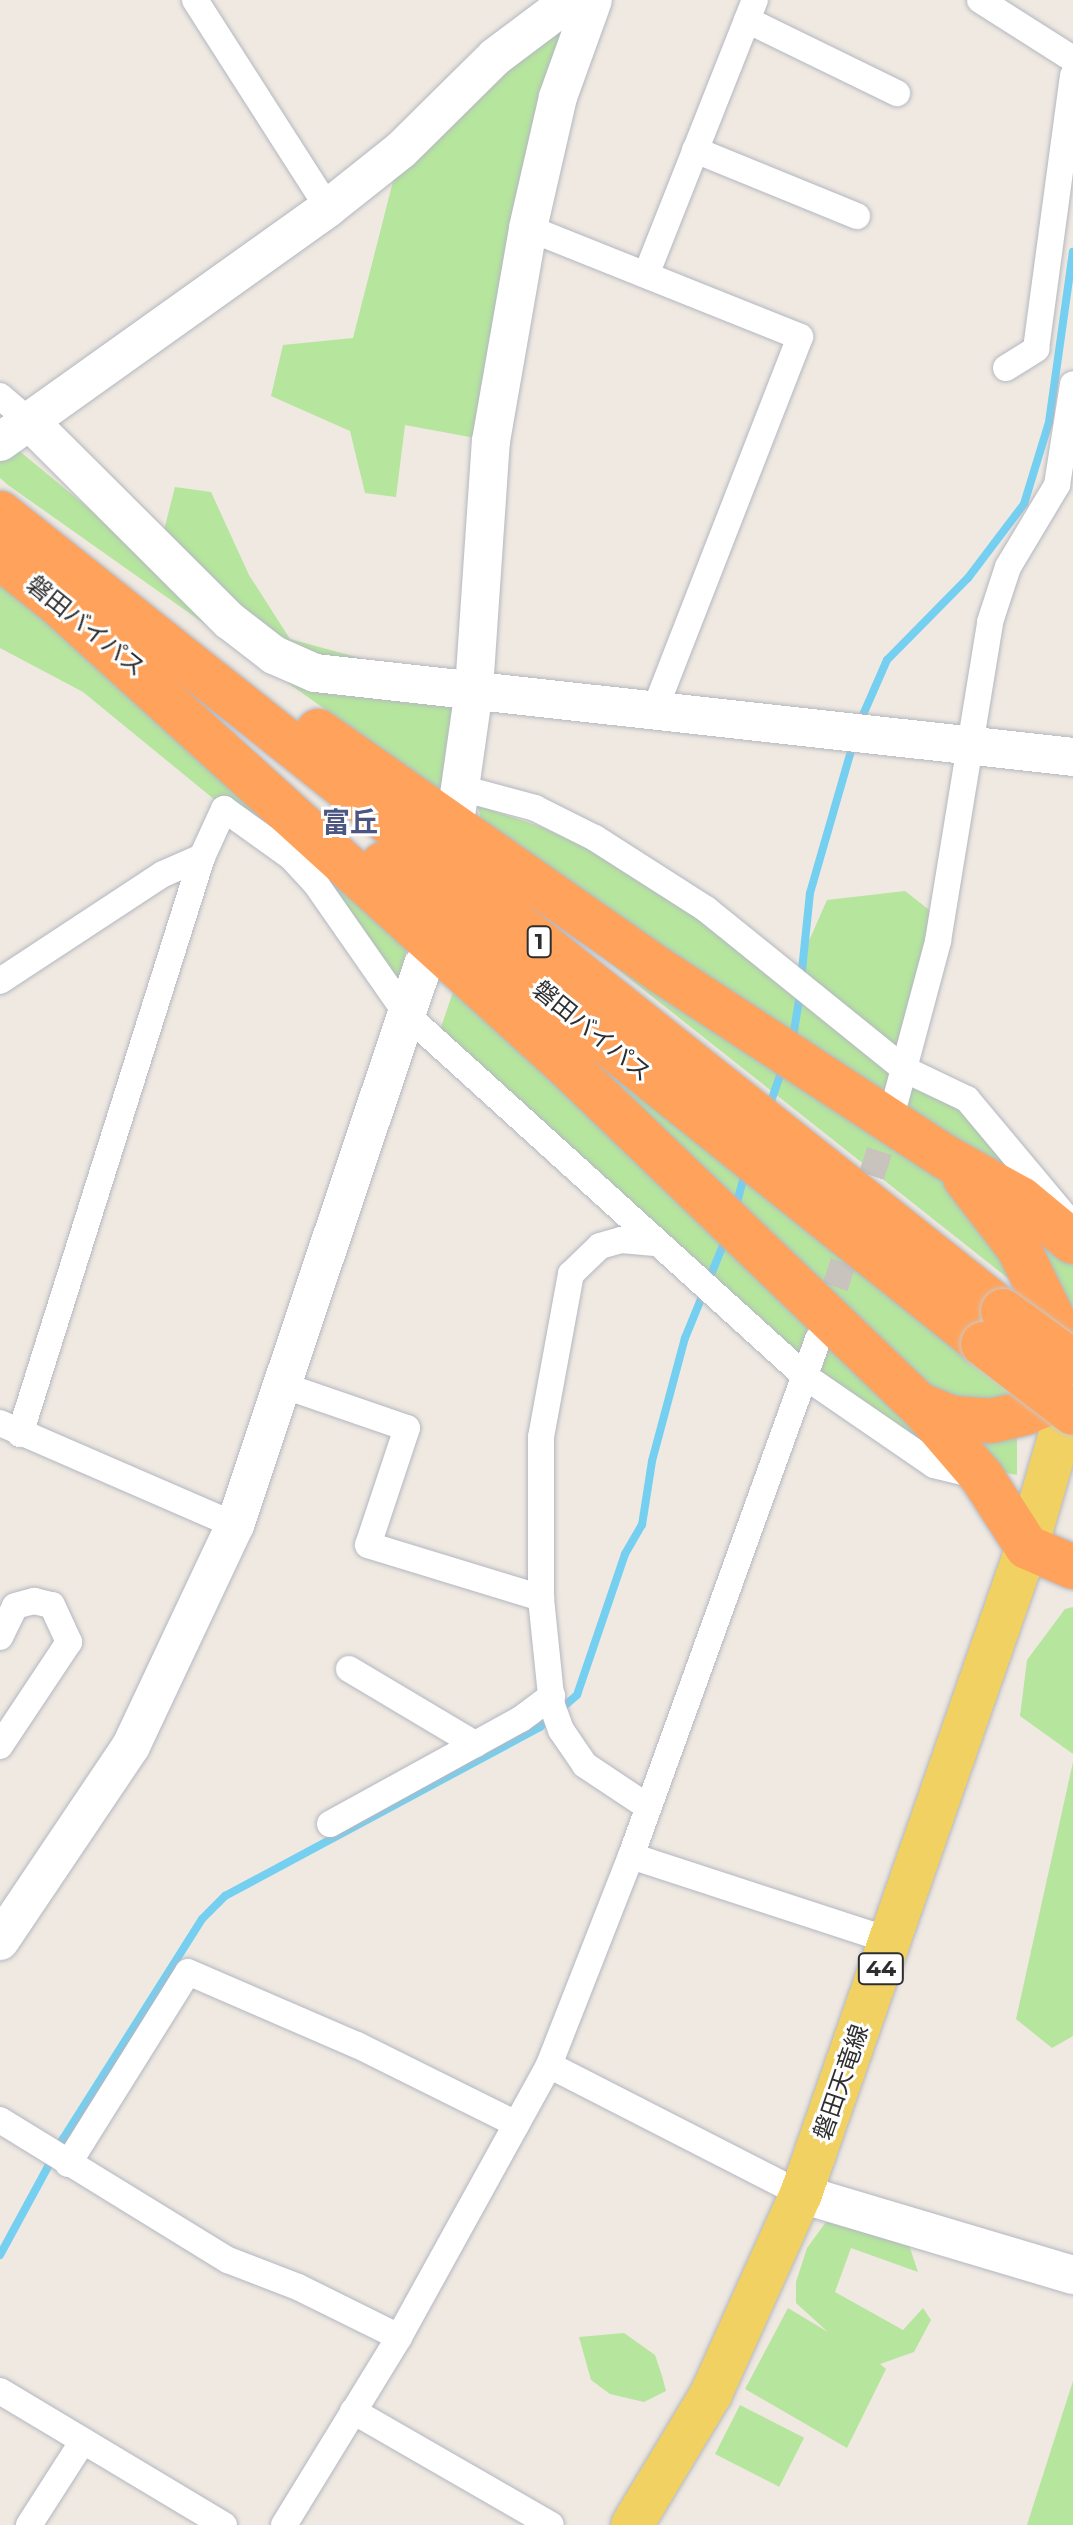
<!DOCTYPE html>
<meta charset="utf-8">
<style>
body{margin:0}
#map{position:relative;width:1073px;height:2525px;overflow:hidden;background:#efe9e1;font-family:Montserrat,"Noto Sans JP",sans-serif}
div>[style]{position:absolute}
.green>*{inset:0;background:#b6e59e;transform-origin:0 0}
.stream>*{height:8px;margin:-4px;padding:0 4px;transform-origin:4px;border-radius:4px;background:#75cff0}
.street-tunnel>*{height:26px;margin-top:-13px;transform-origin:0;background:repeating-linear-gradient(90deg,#c8c4bd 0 26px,transparent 0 39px)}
.roads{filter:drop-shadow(0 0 2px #b4b7c1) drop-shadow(0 0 2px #b4b7c1)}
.street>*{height:26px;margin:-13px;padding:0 13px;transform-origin:13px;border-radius:13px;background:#fff}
.secondary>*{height:38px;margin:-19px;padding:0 19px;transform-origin:19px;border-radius:19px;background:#fff}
.primary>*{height:42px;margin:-21px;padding:0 21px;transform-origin:21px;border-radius:21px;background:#f2d163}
.highway>*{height:44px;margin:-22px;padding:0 22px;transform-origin:22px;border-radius:22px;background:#ffa35c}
.bridges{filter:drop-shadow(0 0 2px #c9c9c9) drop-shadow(0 0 2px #c9c9c9)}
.highway-bridge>*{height:44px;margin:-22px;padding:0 22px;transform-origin:22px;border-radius:22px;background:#ffa35c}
span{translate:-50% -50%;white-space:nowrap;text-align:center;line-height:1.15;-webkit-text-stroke:6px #fff;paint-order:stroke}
.shield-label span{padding:2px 6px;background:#fff;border:2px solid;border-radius:6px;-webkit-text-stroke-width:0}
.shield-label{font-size:22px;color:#2e2e2e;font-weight:700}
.street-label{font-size:24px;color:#2e2e2e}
.quarter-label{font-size:28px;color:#4d5680;font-weight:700}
</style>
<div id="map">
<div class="green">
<div style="clip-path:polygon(585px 0,491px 441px,405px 425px,396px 497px,365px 493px,350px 431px,271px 396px,283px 345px,353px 338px,401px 150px)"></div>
<div style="clip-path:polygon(0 435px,92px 511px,164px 530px,175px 487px,211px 492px,249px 575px,290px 639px,474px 689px,445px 794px,8px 485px,0 478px)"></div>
<div style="clip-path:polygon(0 575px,407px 947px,399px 984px,237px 818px,83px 692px,0 648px)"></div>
<div style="clip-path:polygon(478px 806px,539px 826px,665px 883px,792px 979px,827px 900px,905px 891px,942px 920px,904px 1069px,967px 1099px,1073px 1244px,1073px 1309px,1067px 1325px,577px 937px,483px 830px)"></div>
<div style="clip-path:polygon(472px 936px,1017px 1389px,1017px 1475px,924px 1458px,847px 1405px,436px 1042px)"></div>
<div style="clip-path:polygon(1073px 1607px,1073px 1754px,1020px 1716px,1027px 1660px,1065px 1609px)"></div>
<div style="clip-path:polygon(1073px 1762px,1073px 2036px,1052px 2048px,1016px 2019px)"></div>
<div style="clip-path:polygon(826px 2222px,861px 2222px,908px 2242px,918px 2272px,851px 2248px,835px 2292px,903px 2330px,923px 2308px,931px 2320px,914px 2352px,880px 2364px,886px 2369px,847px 2448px,745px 2389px,788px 2308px,828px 2332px,796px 2303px,796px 2282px,807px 2248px)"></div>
<div style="clip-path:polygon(624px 2333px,655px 2355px,662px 2376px,666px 2391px,644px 2402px,610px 2394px,591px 2380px,579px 2337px)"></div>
<div style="clip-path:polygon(1073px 2381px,1073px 2525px,1027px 2525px)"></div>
<div style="left:740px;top:2405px;width:72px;height:55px;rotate:27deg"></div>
</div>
<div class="stream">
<div style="left:859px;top:724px;width:70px;rotate:-66.4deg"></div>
<div style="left:887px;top:660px;width:115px;rotate:-45.4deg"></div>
<div style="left:968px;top:578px;width:93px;rotate:-52.9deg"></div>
<div style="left:1024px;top:504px;width:86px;rotate:-73deg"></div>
<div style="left:1049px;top:422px;width:172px;rotate:-82deg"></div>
<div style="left:801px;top:980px;width:87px;rotate:-84.1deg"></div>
<div style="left:810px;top:893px;width:155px;rotate:-73.9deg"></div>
<div style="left:792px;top:1043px;width:50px;rotate:-80.7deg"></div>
<div style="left:769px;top:1107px;width:42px;rotate:-70.7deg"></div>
<div style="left:735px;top:1210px;width:38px;rotate:-75deg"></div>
<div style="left:0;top:2255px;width:132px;rotate:-61.5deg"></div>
<div style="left:63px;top:2139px;width:260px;rotate:-57.7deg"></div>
<div style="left:202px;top:1919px;width:33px;rotate:-45deg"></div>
<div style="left:225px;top:1896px;width:357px;rotate:-28.2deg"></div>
<div style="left:540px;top:1727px;width:49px;rotate:-40.9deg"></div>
<div style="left:577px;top:1695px;width:149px;rotate:-71.2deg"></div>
<div style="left:625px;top:1554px;width:34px;rotate:-60deg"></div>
<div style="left:642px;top:1525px;width:65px;rotate:-81.1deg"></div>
<div style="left:652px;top:1461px;width:127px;rotate:-75deg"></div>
<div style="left:685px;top:1338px;width:108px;rotate:-67.7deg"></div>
</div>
<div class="street-tunnel">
<div style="left:823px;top:1324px;width:225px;rotate:-71.9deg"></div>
</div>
<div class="roads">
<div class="street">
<div style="left:195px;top:0;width:247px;rotate:57.4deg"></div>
<div style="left:980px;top:0;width:110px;rotate:32.4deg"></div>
<div style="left:747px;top:20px;width:167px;rotate:26deg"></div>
<div style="left:695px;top:150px;width:175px;rotate:22.2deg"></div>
<div style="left:528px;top:228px;width:293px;rotate:21.8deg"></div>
<div style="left:800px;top:337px;width:399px;rotate:111.3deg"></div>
<div style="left:646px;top:275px;width:296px;rotate:-68.4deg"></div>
<div style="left:1006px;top:368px;width:36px;rotate:-32deg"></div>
<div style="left:1036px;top:349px;width:276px;rotate:-82.3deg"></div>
<div style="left:0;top:396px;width:38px;rotate:41deg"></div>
<div style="left:461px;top:788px;width:77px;rotate:15.1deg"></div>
<div style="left:535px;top:808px;width:67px;rotate:26.6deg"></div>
<div style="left:595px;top:838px;width:132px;rotate:32.6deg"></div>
<div style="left:706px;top:909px;width:255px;rotate:38.9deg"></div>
<div style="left:904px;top:1069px;width:70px;rotate:25.5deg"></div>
<div style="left:967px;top:1099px;width:160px;rotate:50.1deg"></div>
<div style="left:0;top:981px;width:195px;rotate:-33.3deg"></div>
<div style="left:163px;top:874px;width:43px;rotate:-23.6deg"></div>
<div style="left:895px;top:1102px;width:167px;rotate:-75deg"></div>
<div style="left:938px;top:941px;width:323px;rotate:-80.7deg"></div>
<div style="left:990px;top:622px;width:58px;rotate:-71.9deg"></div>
<div style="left:1008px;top:567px;width:96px;rotate:-59.1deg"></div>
<div style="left:1057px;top:485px;width:102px;rotate:-81deg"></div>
<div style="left:282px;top:1385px;width:132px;rotate:19deg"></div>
<div style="left:407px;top:1428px;width:123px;rotate:108.4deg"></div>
<div style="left:368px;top:1545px;width:181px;rotate:17deg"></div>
<div style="left:0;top:1423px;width:256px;rotate:23.5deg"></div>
<div style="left:20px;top:1434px;width:605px;rotate:-72.49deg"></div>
<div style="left:202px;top:857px;width:53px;rotate:-65.4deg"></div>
<div style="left:224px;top:809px;width:82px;rotate:35.6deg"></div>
<div style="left:291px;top:857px;width:37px;rotate:47deg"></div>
<div style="left:316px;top:884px;width:161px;rotate:55.1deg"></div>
<div style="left:408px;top:1016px;width:537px;rotate:42.21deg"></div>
<div style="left:806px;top:1377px;width:155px;rotate:34.5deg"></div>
<div style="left:934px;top:1465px;width:46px;rotate:13.7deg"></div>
<div style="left:0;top:1637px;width:34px;rotate:-64deg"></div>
<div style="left:15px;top:1606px;width:20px;rotate:-15deg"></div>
<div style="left:34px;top:1601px;width:18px;rotate:13deg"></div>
<div style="left:52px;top:1605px;width:41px;rotate:65.3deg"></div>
<div style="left:69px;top:1642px;width:125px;rotate:123.6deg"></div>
<div style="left:349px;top:1669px;width:147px;rotate:30.8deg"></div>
<div style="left:648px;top:1807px;width:76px;rotate:-146.3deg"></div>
<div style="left:585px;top:1765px;width:42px;rotate:-124.4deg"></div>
<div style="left:561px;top:1730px;width:27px;rotate:-110deg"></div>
<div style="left:552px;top:1705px;width:108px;rotate:-95.9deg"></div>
<div style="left:541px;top:1598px;width:161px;rotate:-90deg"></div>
<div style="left:541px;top:1437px;width:166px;rotate:-79.6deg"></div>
<div style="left:571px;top:1274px;width:40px;rotate:-44deg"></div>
<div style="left:600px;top:1246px;width:22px;rotate:-16deg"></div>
<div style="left:621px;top:1240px;width:34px;rotate:5deg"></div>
<div style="left:330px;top:1824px;width:218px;rotate:-28.8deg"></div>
<div style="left:521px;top:1719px;width:39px;rotate:-37deg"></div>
<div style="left:631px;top:1856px;width:274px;rotate:18.1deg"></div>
<div style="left:549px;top:2065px;width:283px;rotate:27.1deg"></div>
<div style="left:0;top:2120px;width:268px;rotate:31.6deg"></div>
<div style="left:228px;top:2260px;width:75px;rotate:21.1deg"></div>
<div style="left:298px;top:2287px;width:113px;rotate:26.3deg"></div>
<div style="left:68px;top:2164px;width:226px;rotate:-58deg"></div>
<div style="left:188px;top:1972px;width:184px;rotate:23.4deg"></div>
<div style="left:357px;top:2045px;width:178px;rotate:26.4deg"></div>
<div style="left:0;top:2391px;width:261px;rotate:30.9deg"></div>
<div style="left:353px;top:2411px;width:228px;rotate:29.9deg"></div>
<div style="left:29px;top:2525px;width:100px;rotate:-57.3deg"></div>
<div style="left:284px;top:2525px;width:220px;rotate:-58.5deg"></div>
<div style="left:399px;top:2337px;width:311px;rotate:-61.1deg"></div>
<div style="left:549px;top:2065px;width:225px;rotate:-68.6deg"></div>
<div style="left:631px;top:1856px;width:550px;rotate:-70.11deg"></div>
</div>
<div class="secondary">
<div style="left:29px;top:421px;width:284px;rotate:44.9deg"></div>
<div style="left:230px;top:621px;width:56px;rotate:37.7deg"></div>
<div style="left:274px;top:655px;width:45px;rotate:23.7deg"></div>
<div style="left:315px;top:673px;width:763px;rotate:6.32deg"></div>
<div style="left:0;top:442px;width:403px;rotate:-35.5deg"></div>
<div style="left:328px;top:208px;width:93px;rotate:-38.5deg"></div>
<div style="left:401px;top:150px;width:132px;rotate:-44.7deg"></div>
<div style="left:495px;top:57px;width:75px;rotate:-36.9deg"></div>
<div style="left:555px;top:12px;width:32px;rotate:-22deg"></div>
<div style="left:457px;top:809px;width:121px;rotate:-81.9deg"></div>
<div style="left:474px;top:689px;width:249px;rotate:-86.1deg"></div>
<div style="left:491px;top:441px;width:216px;rotate:-80.1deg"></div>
<div style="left:528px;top:228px;width:134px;rotate:-77.1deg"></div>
<div style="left:558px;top:97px;width:103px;rotate:-70.2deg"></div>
<div style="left:0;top:1941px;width:235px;rotate:-56.1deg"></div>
<div style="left:131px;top:1746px;width:244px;rotate:-64.8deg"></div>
<div style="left:235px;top:1525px;width:591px;rotate:-71.44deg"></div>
<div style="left:801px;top:2194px;width:284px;rotate:16.6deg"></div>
</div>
<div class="primary">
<div style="left:632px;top:2525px;width:153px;rotate:-58.9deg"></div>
<div style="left:711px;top:2394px;width:219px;rotate:-65.8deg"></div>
<div style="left:801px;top:2194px;width:685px;rotate:-70.75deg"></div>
<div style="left:1027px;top:1547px;width:165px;rotate:-73.8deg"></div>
</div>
<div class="highway">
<div style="left:0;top:513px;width:1282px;rotate:38.51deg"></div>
<div style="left:0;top:557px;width:110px;rotate:38.7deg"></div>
<div style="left:63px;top:608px;width:677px;rotate:42.25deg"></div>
<div style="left:564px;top:1063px;width:494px;rotate:43.9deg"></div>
<div style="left:920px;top:1405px;width:95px;rotate:49.3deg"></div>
<div style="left:982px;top:1477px;width:83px;rotate:57.3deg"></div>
<div style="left:1027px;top:1547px;width:50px;rotate:23.5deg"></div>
<div style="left:318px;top:731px;width:422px;rotate:35deg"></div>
<div style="left:664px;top:973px;width:338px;rotate:33.2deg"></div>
<div style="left:947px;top:1158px;width:85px;rotate:29deg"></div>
<div style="left:1021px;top:1199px;width:67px;rotate:39.6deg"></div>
<div style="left:383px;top:864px;width:768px;rotate:38.66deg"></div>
<div style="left:965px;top:1178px;width:87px;rotate:52.5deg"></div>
<div style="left:1018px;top:1247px;width:76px;rotate:64.1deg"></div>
<div style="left:1051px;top:1315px;width:64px;rotate:73.6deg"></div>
<div style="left:920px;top:1405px;width:35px;rotate:22deg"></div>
<div style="left:952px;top:1418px;width:39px;rotate:4deg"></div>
<div style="left:991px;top:1421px;width:35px;rotate:-13deg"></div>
<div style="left:1025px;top:1413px;width:52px;rotate:-22.6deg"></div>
</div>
</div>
<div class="bridges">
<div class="highway-bridge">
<div style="left:1003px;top:1311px;width:87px;rotate:36.1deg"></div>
<div style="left:983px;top:1344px;width:113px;rotate:37.5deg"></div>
</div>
</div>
<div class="shield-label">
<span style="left:539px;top:942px">1</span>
<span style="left:881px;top:1969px">44</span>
</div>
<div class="street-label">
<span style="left:86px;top:626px;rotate:39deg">磐田バイパス</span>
<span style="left:592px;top:1031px;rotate:39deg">磐田バイパス</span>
<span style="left:841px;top:2082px;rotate:-71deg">磐田天竜線</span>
</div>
<div class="quarter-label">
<span style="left:350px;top:822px">富丘</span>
</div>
</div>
